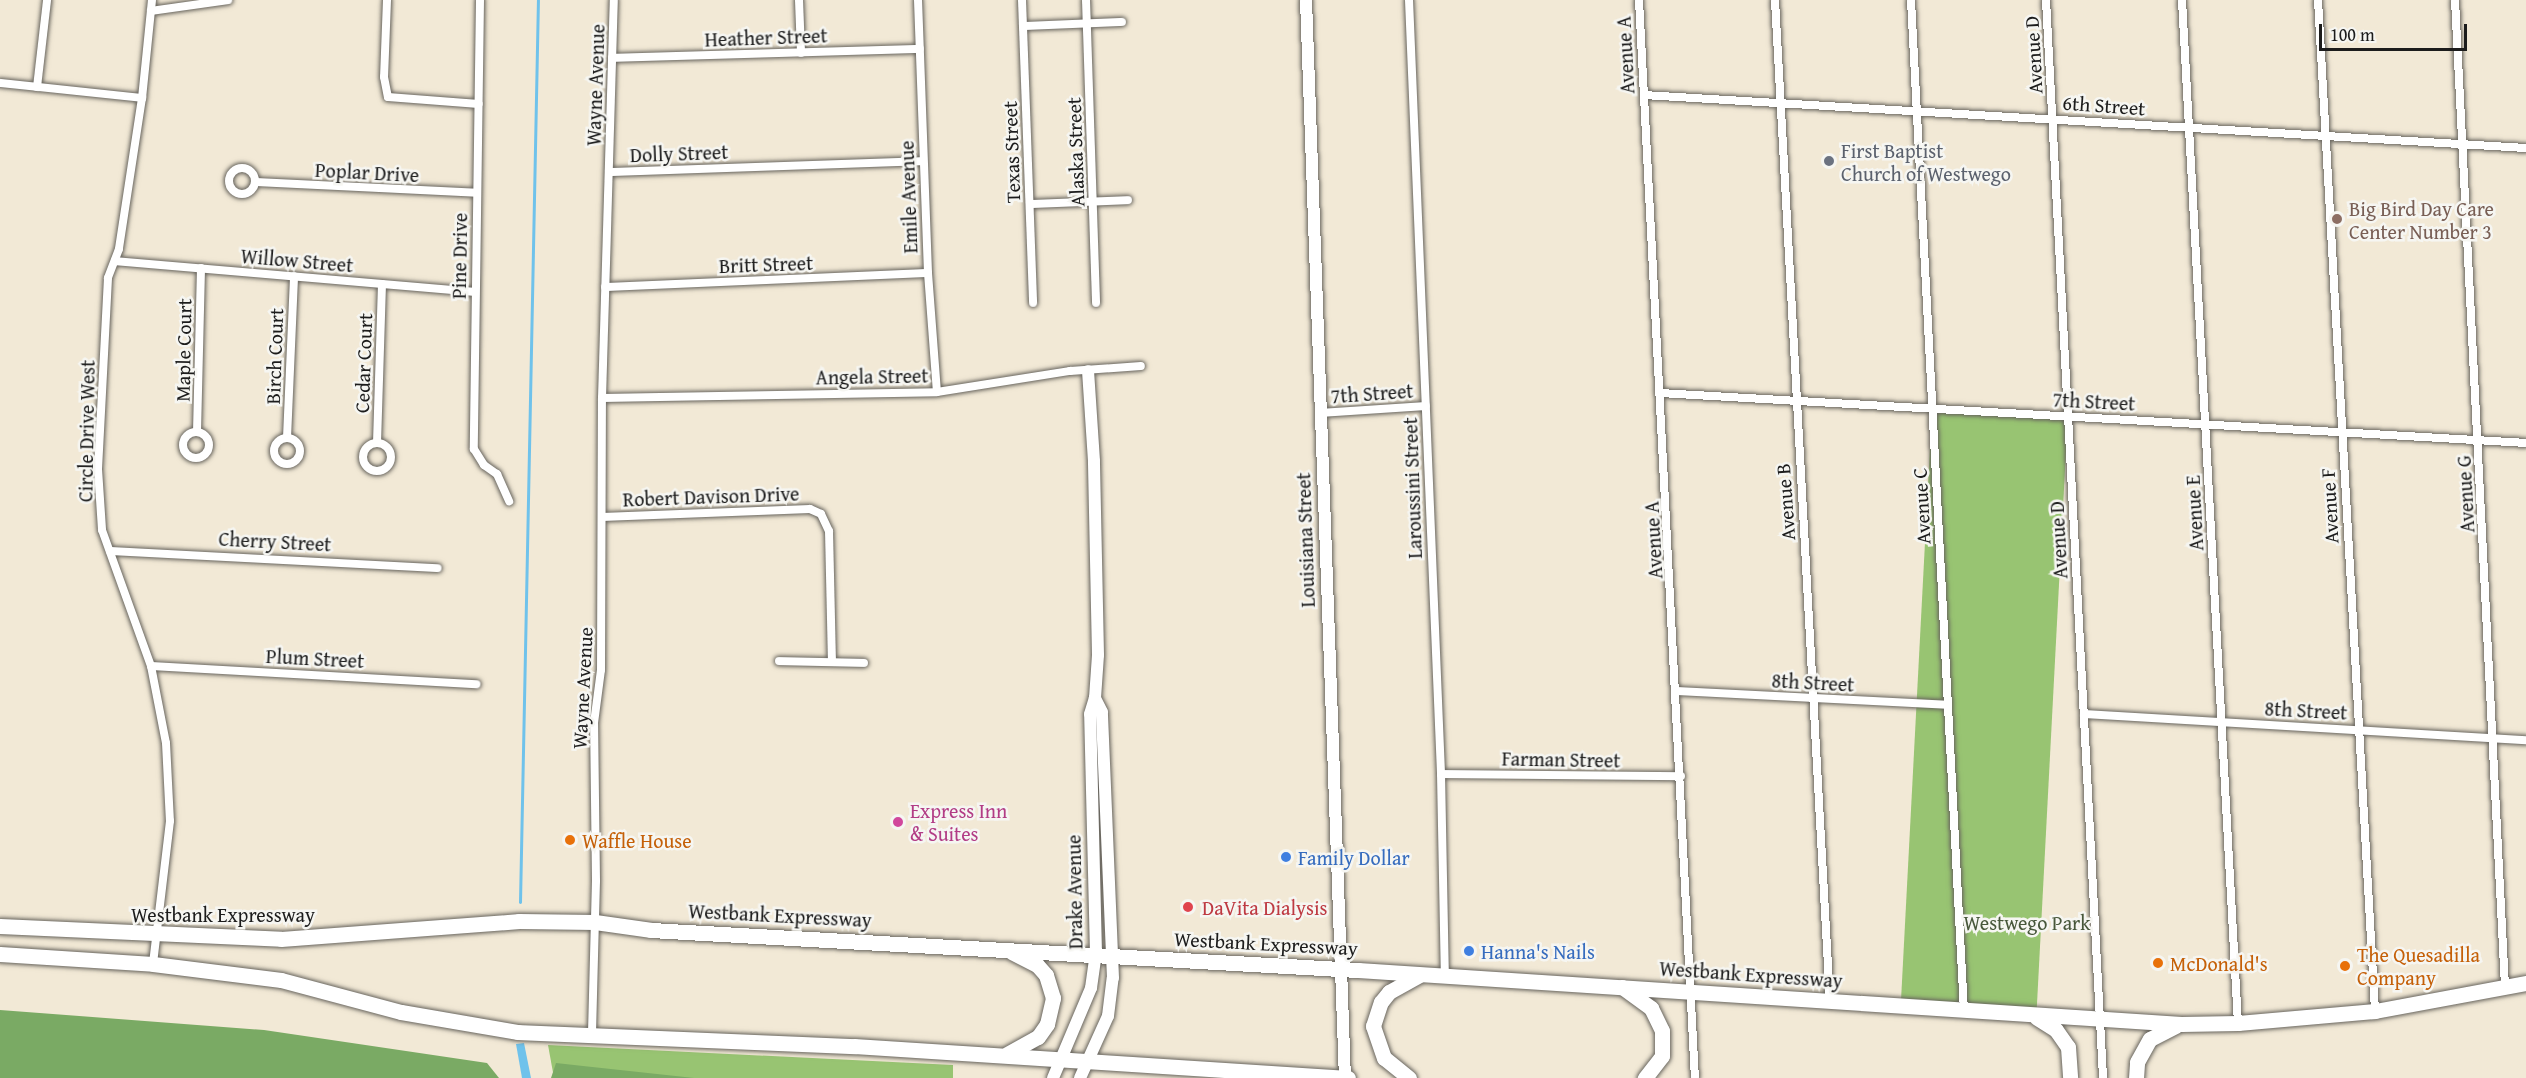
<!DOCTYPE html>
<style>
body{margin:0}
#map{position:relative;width:2526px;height:1078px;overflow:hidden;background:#f2e9d6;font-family:"Gentium Book Plus",serif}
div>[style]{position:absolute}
.green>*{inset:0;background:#98c472;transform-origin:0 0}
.forest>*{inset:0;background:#7aaa64}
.water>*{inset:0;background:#6fc2eb}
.stream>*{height:3px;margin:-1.5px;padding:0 1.5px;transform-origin:1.5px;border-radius:1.5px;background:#6fc2eb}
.roads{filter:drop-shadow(0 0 2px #67645d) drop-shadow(0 0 2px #67645d)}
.street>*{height:8px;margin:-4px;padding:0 4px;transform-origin:4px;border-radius:4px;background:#fff}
.street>.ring{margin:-4px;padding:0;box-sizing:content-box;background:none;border:8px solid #fff;border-radius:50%}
.secondary>*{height:12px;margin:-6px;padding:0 6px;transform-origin:6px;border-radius:6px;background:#fff}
.highway>*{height:15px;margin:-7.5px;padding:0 7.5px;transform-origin:7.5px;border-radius:7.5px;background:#fff}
.dots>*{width:16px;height:16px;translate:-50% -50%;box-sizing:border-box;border:3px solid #f6f6f2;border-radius:50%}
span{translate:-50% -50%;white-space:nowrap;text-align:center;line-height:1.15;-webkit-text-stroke:5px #f6f6f2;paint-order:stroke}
.street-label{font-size:20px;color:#1c1c1c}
.worship-label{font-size:20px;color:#5b616d}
.left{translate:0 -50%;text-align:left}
.education-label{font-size:20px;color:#785e54}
.hotel-label{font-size:20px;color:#b23c85}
.food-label{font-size:20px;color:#c56008}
.shop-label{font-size:20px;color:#366cbe}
.health-label{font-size:20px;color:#be3a42}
.park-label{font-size:20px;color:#47573a}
.scale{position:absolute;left:2319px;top:24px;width:148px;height:27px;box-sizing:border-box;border:3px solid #1c1c1c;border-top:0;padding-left:8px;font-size:18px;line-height:21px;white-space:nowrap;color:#1c1c1c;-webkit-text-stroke:4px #f6f6f2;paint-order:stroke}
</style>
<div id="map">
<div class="green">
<div style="left:1932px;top:409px;width:136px;height:602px;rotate:3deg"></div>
<div style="clip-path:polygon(548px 1045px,953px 1065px,953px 1078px,554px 1078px)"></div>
</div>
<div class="forest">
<div style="clip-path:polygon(0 1010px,264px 1030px,487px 1063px,499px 1078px,0 1078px)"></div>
<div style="clip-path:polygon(556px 1063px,583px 1066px,694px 1078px,551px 1078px)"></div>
</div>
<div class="water">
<div style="clip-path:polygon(524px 1043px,531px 1078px,522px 1078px,516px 1044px)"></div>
</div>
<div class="stream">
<div style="left:520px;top:902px;width:902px;rotate:-88.86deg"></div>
</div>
<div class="roads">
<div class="street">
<div style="left:152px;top:0;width:99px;rotate:95.8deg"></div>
<div style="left:142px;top:98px;width:153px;rotate:98.7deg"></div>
<div style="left:119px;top:249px;width:31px;rotate:111deg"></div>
<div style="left:108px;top:278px;width:191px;rotate:93deg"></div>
<div style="left:98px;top:469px;width:61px;rotate:86.2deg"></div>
<div style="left:102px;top:530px;width:145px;rotate:70.2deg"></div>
<div style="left:151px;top:666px;width:78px;rotate:79deg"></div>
<div style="left:166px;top:743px;width:78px;rotate:87.1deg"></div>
<div style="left:170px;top:821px;width:144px;rotate:96.8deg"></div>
<div style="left:387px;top:0;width:77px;rotate:92.2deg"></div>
<div style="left:384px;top:77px;width:20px;rotate:79deg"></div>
<div style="left:388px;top:97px;width:91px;rotate:4.4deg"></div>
<div style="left:480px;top:0;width:449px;rotate:90.8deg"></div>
<div style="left:474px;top:449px;width:19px;rotate:58deg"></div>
<div style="left:484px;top:465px;width:16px;rotate:35deg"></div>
<div style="left:497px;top:474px;width:30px;rotate:66deg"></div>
<div style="left:799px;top:0;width:53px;rotate:87.8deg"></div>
<div style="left:918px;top:0;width:273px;rotate:87.9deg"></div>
<div style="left:928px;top:273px;width:119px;rotate:85.7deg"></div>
<div style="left:1022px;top:0;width:303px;rotate:87.9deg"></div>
<div style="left:1086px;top:0;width:303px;rotate:88.1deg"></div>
<div style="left:1409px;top:0;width:775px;rotate:87.63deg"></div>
<div style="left:1441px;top:774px;width:202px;rotate:88.9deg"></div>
<div style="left:1639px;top:0;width:1079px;rotate:87.03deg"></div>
<div style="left:1775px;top:0;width:1003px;rotate:86.86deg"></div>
<div style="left:1911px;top:0;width:1011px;rotate:87deg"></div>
<div style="left:2046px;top:0;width:1080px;rotate:86.97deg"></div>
<div style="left:2182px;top:0;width:1025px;rotate:86.87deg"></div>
<div style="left:2318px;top:0;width:1013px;rotate:86.77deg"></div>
<div style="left:2455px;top:0;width:988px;rotate:87.1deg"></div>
<div style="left:151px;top:11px;width:78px;rotate:-8.1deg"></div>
<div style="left:1023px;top:26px;width:99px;rotate:-2.3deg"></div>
<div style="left:612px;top:58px;width:308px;rotate:-1.7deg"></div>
<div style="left:0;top:83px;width:143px;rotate:6deg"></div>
<div style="left:37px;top:87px;width:88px;rotate:-83.4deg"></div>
<div style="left:1644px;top:95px;width:884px;rotate:3.44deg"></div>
<div class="ring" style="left:229px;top:168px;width:18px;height:18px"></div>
<div style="left:609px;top:172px;width:314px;rotate:-2deg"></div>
<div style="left:256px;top:182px;width:221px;rotate:2.8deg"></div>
<div style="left:1030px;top:204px;width:98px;rotate:-2.3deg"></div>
<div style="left:115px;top:261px;width:361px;rotate:4.9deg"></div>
<div style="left:605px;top:287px;width:323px;rotate:-2.5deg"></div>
<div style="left:1660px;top:393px;width:867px;rotate:3.3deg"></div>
<div style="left:602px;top:398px;width:335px;rotate:-1deg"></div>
<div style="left:937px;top:392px;width:135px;rotate:-9deg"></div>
<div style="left:1070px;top:371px;width:71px;rotate:-4deg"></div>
<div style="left:1320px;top:413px;width:106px;rotate:-3.8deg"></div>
<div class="ring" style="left:183px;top:432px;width:18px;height:18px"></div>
<div style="left:197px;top:432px;width:164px;rotate:-88.6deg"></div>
<div class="ring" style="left:274px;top:438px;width:18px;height:18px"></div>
<div style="left:287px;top:438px;width:162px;rotate:-87.5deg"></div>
<div style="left:377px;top:443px;width:159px;rotate:-88.2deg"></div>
<div class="ring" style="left:363px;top:443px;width:20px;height:20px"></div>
<div style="left:602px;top:517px;width:208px;rotate:-2.2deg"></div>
<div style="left:810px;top:509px;width:12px;rotate:24deg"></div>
<div style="left:821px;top:514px;width:19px;rotate:65deg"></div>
<div style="left:829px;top:531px;width:131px;rotate:88.7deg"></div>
<div style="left:110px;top:551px;width:328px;rotate:3deg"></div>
<div style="left:779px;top:661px;width:85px;rotate:1.3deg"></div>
<div style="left:151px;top:666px;width:326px;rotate:3.2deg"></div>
<div style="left:1676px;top:691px;width:272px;rotate:2.9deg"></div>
<div style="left:2084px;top:714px;width:443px;rotate:3.4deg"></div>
<div style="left:1441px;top:774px;width:240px;rotate:0.5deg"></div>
<div style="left:592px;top:1033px;width:152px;rotate:-88.5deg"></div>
<div style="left:596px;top:881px;width:158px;rotate:-90.7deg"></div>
<div style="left:594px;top:723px;width:53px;rotate:-82.5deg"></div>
<div style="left:601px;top:670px;width:272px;rotate:-89.8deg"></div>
<div style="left:602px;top:398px;width:398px;rotate:-88.3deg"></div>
</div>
<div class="secondary">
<div style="left:1306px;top:0;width:1079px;rotate:87.93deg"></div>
<div style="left:1053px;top:1078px;width:98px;rotate:-67.1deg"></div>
<div style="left:1091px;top:988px;width:34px;rotate:-82deg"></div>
<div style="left:1096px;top:954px;width:240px;rotate:-91.4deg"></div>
<div style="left:1090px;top:714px;width:17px;rotate:-73deg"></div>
<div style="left:1095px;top:698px;width:43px;rotate:-86deg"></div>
<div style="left:1098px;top:655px;width:194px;rotate:-91.2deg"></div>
<div style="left:1094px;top:461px;width:90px;rotate:-93.8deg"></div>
<div style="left:1080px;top:1078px;width:68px;rotate:-65.7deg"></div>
<div style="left:1108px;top:1016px;width:38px;rotate:-83deg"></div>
<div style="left:1113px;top:978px;width:266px;rotate:-92.4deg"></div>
<div style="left:1102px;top:712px;width:16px;rotate:-117deg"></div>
</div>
<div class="highway">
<div style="left:0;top:926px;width:281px;rotate:2.6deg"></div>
<div style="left:281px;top:939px;width:239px;rotate:-4.3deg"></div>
<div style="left:519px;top:921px;width:76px;rotate:0.8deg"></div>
<div style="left:595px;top:922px;width:57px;rotate:8.1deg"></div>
<div style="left:651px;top:930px;width:708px;rotate:3.24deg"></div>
<div style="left:1358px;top:970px;width:825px;rotate:3.75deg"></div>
<div style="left:2181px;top:1024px;width:57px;rotate:-1deg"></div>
<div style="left:2238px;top:1023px;width:138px;rotate:-5deg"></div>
<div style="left:2375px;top:1011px;width:154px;rotate:-10.5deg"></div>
<div style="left:0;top:954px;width:153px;rotate:3.7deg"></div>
<div style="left:153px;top:964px;width:129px;rotate:7.1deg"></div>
<div style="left:281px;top:980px;width:124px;rotate:14.9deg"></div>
<div style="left:401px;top:1012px;width:119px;rotate:9.7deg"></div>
<div style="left:518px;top:1032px;width:336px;rotate:2.4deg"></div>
<div style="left:854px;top:1046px;width:495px;rotate:3.7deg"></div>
<div style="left:1622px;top:987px;width:36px;rotate:36deg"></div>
<div style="left:1651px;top:1008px;width:25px;rotate:64deg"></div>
<div style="left:1662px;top:1031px;width:25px;rotate:90deg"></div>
<div style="left:1662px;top:1056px;width:28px;rotate:128deg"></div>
<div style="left:2037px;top:1018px;width:22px;rotate:32deg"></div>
<div style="left:2056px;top:1030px;width:21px;rotate:55deg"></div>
<div style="left:2068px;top:1047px;width:31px;rotate:86deg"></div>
<div style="left:1007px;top:1054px;width:35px;rotate:-29deg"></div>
<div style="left:1038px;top:1037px;width:16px;rotate:-55deg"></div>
<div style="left:1047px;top:1024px;width:27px;rotate:-77deg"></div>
<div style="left:1053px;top:998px;width:24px;rotate:-107deg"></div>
<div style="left:1046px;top:975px;width:13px;rotate:-132deg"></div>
<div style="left:1037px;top:965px;width:28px;rotate:-153deg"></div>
<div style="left:1409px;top:1078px;width:32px;rotate:-141deg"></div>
<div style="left:1384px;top:1058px;width:34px;rotate:-109deg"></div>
<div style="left:1373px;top:1026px;width:25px;rotate:-72deg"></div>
<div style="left:1381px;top:1002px;width:13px;rotate:-51deg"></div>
<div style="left:1389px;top:992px;width:35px;rotate:-29deg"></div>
<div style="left:2136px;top:1078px;width:16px;rotate:-86deg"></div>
<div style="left:2137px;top:1062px;width:26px;rotate:-61deg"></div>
<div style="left:2150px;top:1039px;width:29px;rotate:-27deg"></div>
</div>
</div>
<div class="dots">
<div style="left:1829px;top:161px;background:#6b7280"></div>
<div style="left:2337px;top:219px;background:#8d6e63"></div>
<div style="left:898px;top:822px;background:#d1479c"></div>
<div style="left:570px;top:840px;background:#e8710a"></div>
<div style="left:1286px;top:857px;background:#3f7fe0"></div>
<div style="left:1188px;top:907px;background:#e0444e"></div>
<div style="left:1469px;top:951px;background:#3f7fe0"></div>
<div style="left:2158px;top:963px;background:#e8710a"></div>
<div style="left:2345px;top:966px;background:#e8710a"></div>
</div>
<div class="street-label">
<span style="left:766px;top:37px;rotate:-2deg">Heather Street</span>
<span style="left:1625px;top:55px;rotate:-93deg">Avenue A</span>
<span style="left:2033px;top:55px;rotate:-93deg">Avenue D</span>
<span style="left:595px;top:85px;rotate:-88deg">Wayne Avenue</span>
<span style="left:2104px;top:105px;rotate:4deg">6th Street</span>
<span style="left:1011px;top:152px;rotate:-92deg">Texas Street</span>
<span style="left:1075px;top:152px;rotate:-92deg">Alaska Street</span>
<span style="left:679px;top:153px;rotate:-2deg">Dolly Street</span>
<span style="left:367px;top:172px;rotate:3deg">Poplar Drive</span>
<span style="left:908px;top:197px;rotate:-92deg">Emile Avenue</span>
<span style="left:459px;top:256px;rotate:-89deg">Pine Drive</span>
<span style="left:297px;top:260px;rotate:5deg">Willow Street</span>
<span style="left:766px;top:264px;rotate:-2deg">Britt Street</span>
<span style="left:183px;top:350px;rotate:-89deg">Maple Court</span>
<span style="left:274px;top:356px;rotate:-88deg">Birch Court</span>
<span style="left:363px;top:363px;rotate:-88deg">Cedar Court</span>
<span style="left:872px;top:376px;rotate:-1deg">Angela Street</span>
<span style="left:1372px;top:393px;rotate:-4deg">7th Street</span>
<span style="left:2094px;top:401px;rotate:3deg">7th Street</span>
<span style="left:86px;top:431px;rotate:-89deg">Circle Drive West</span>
<span style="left:1412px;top:488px;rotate:-92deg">Laroussini Street</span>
<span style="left:2465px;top:494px;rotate:-93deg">Avenue G</span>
<span style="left:711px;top:496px;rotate:-2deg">Robert Davison Drive</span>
<span style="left:1785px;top:502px;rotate:-94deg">Avenue B</span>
<span style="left:1921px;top:506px;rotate:-93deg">Avenue C</span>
<span style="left:2329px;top:506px;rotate:-93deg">Avenue F</span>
<span style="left:2194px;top:513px;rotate:-93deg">Avenue E</span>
<span style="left:1305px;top:540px;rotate:-92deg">Louisiana Street</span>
<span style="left:1653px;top:540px;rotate:-93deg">Avenue A</span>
<span style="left:2058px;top:540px;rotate:-93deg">Avenue D</span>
<span style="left:275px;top:541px;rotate:3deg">Cherry Street</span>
<span style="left:315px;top:658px;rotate:3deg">Plum Street</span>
<span style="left:1813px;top:682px;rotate:3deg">8th Street</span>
<span style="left:582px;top:688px;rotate:-87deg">Wayne Avenue</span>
<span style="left:2306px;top:710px;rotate:3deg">8th Street</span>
<span style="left:1561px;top:759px;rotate:1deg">Farman Street</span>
<span style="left:1074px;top:892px;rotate:-91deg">Drake Avenue</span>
<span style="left:223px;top:914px">Westbank Expressway</span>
<span style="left:780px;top:915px;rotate:3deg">Westbank Expressway</span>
<span style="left:1266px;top:943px;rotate:3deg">Westbank Expressway</span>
<span style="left:1751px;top:974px;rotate:4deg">Westbank Expressway</span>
</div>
<div class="worship-label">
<span class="left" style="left:1841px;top:162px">First Baptist<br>Church of Westwego</span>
</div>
<div class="education-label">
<span class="left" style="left:2349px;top:220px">Big Bird Day Care<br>Center Number 3</span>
</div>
<div class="hotel-label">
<span class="left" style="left:910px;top:822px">Express Inn<br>&amp; Suites</span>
</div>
<div class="food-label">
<span class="left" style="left:582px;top:840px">Waffle House</span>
<span class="left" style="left:2357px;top:966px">The Quesadilla<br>Company</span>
<span class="left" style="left:2170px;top:963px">McDonald's</span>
</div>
<div class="shop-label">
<span class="left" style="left:1298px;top:857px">Family Dollar</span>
<span class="left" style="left:1481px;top:951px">Hanna's Nails</span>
</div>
<div class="health-label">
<span class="left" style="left:1202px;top:907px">DaVita Dialysis</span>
</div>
<div class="park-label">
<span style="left:2027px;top:922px">Westwego Park</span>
</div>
<div class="scale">100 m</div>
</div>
